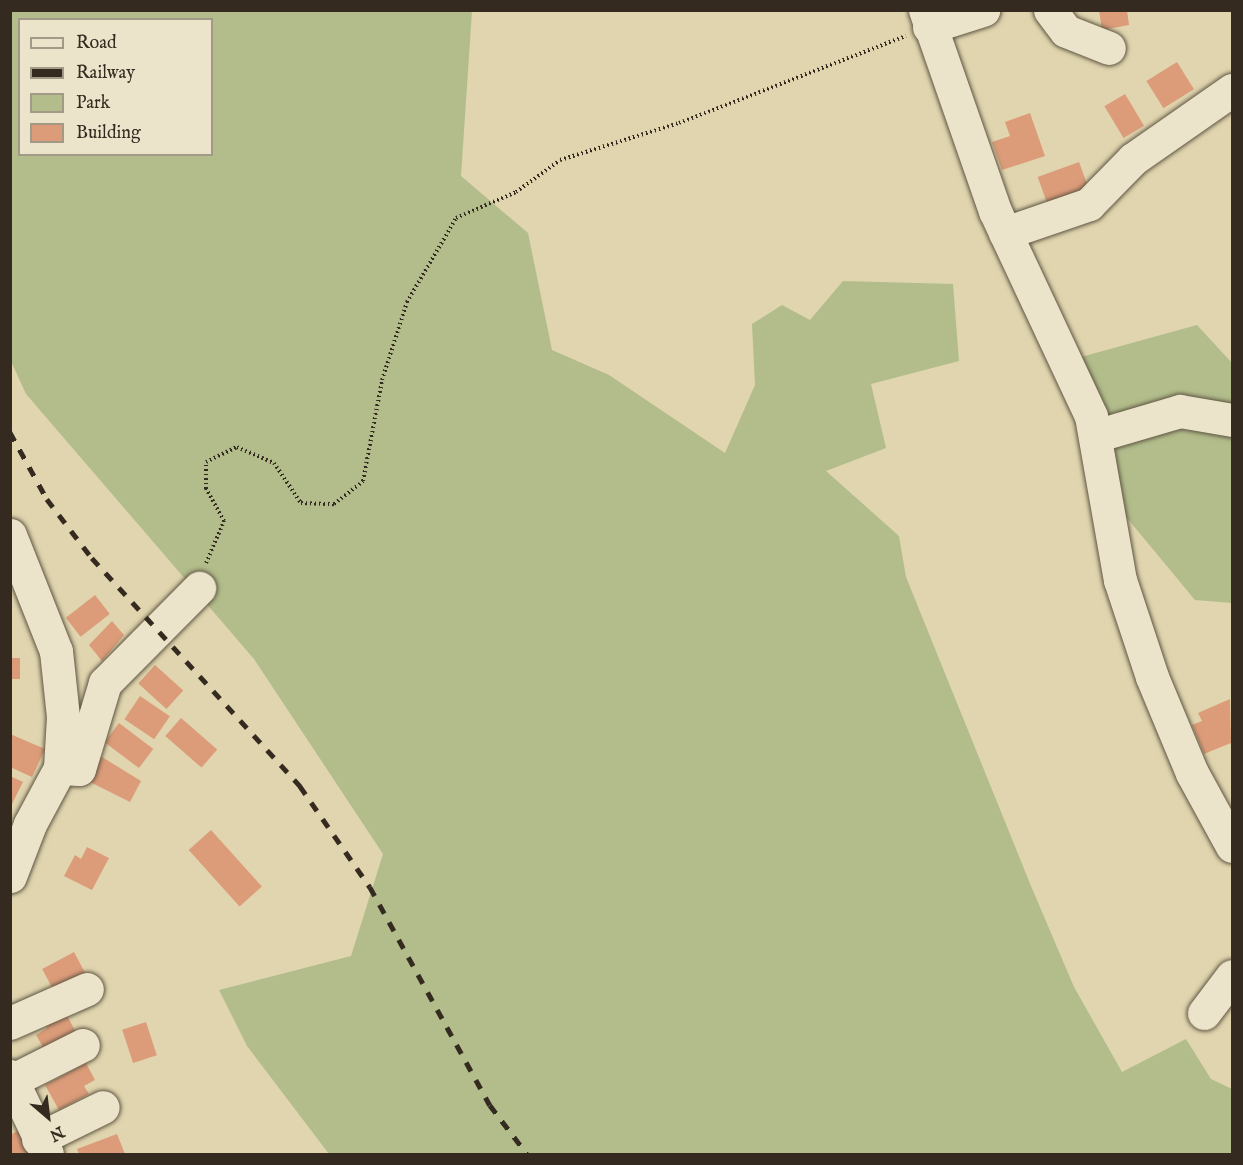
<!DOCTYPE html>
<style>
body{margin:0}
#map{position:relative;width:1243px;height:1165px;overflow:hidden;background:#e0d5ae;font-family:"IM FELL English",serif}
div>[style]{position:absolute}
.green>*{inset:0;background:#b2bd8b}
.building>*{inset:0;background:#dc9c79;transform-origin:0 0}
.path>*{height:4px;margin-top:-2px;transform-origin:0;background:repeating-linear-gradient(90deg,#342a1f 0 1.5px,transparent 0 4.5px)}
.roads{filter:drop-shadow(0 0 2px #5f5543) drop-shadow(0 0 2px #5f5543)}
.minor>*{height:33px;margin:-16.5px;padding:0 16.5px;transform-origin:16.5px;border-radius:16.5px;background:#ebe4ca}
.rail>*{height:4.5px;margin-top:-2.25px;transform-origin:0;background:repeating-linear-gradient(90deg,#342a1f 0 10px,transparent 0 20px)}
span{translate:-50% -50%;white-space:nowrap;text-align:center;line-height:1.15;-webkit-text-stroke:5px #ebe4ca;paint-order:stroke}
.frame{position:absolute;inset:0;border:12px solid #342a1f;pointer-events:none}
.legend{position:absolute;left:18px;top:18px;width:195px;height:138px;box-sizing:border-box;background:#ebe4ca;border:2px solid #a29a86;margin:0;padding:8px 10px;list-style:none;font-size:18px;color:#342a1f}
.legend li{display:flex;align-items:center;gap:12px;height:30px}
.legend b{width:30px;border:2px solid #a29a86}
.north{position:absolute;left:18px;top:1087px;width:60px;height:60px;-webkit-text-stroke:4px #ebe4ca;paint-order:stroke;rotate:152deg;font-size:16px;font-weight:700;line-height:24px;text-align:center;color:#342a1f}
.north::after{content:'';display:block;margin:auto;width:21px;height:27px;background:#342a1f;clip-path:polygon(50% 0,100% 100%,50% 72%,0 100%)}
</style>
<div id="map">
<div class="green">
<div style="clip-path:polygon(evenodd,10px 11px,472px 11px,461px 176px,528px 233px,552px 350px,609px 375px,725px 453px,755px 385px,752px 324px,782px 305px,810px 320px,843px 281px,953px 284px,959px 361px,871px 384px,886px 448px,826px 471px,899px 536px,906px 577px,1031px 886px,1074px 987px,1122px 1072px,1186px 1039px,1211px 1079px,1232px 1089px,1232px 1154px,329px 1154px,247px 1046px,219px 990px,351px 956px,383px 854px,254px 659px,26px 394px,10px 359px,10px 11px,20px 20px,212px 20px,212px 154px,20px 154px,20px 20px)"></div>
<div style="clip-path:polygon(1197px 325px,1232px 363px,1232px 603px,1195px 600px,1083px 465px,1081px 357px)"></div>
</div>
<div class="building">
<div style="clip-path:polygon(1099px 10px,1127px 10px,1129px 25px,1102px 30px)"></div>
<div style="left:1177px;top:62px;width:32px;height:36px;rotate:58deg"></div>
<div style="left:1125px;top:94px;width:37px;height:24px;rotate:59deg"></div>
<div style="clip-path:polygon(1030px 113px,1045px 156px,1002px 170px,992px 142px,1010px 136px,1005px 122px)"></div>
<div style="left:1079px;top:162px;width:27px;height:44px;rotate:70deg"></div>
<div style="left:95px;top:595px;width:24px;height:37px;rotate:52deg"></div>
<div style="clip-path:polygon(112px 621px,124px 635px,102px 661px,89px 645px)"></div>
<div style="left:10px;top:658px;width:10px;height:21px"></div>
<div style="left:155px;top:665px;width:38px;height:25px;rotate:42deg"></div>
<div style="left:140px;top:696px;width:36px;height:28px;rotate:34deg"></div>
<div style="clip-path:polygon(1230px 699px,1231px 743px,1204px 754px,1192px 725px,1202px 721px,1198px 713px)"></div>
<div style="left:181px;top:718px;width:48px;height:24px;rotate:41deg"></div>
<div style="left:119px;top:723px;width:43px;height:24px;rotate:37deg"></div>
<div style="clip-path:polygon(10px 734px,45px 749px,32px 777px,10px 767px)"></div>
<div style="clip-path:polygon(102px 757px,141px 781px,130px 802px,84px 779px,94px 758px)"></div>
<div style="clip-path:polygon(10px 776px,23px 782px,10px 808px)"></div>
<div style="left:211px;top:830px;width:76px;height:30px;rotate:48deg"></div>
<div style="clip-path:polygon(87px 847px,109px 858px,92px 890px,64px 876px,75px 855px,81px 859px)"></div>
<div style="left:74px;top:952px;width:30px;height:36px;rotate:62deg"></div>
<div style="clip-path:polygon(64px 1010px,78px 1036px,47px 1054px,36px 1035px,47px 1028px,44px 1022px)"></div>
<div style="left:146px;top:1022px;width:35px;height:25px;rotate:72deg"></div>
<div style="clip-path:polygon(86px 1063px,95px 1080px,84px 1086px,89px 1094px,59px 1110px,45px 1085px)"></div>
<div style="clip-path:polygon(22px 1129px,34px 1154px,10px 1154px,10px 1135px)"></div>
<div style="clip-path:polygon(117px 1134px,125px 1154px,79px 1154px,77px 1149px)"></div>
</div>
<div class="path">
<div style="left:206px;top:563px;width:46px;rotate:-66.8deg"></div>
<div style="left:224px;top:521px;width:37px;rotate:-119deg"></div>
<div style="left:206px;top:489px;width:27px;rotate:-90deg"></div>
<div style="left:206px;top:462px;width:34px;rotate:-26deg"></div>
<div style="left:237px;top:447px;width:40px;rotate:23.4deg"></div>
<div style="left:274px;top:463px;width:48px;rotate:56deg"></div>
<div style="left:301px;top:503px;width:33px;rotate:2deg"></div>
<div style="left:334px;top:504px;width:37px;rotate:-38deg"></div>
<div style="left:363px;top:481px;width:103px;rotate:-79.3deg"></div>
<div style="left:382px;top:380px;width:82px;rotate:-72.2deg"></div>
<div style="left:407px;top:302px;width:97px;rotate:-59.7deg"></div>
<div style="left:456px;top:218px;width:65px;rotate:-23.4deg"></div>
<div style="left:516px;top:192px;width:54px;rotate:-36deg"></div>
<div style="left:560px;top:160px;width:125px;rotate:-17.3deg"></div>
<div style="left:679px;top:123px;width:243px;rotate:-21deg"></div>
</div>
<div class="roads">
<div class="minor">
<div style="left:925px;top:10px;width:213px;rotate:70.8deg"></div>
<div style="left:995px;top:211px;width:226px;rotate:64.9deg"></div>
<div style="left:1091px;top:416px;width:167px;rotate:80deg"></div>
<div style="left:1120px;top:580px;width:102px;rotate:71.7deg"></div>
<div style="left:1152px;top:677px;width:104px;rotate:67.4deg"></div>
<div style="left:1192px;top:773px;width:83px;rotate:61.3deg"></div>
<div style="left:1050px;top:10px;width:26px;rotate:53deg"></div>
<div style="left:1066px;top:31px;width:46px;rotate:21.6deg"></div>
<div style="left:929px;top:27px;width:57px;rotate:-17.5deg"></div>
<div style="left:1005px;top:233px;width:89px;rotate:-19deg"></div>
<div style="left:1089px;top:204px;width:63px;rotate:-45.6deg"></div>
<div style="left:1133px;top:159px;width:121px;rotate:-34.9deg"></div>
<div style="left:1095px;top:436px;width:89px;rotate:-16.4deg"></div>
<div style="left:1180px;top:411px;width:53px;rotate:9.8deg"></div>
<div style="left:10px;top:535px;width:125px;rotate:68.4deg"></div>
<div style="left:56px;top:651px;width:66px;rotate:83.9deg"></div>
<div style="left:63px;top:717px;width:51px;rotate:93.4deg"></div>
<div style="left:60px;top:768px;width:64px;rotate:118.2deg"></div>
<div style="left:30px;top:824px;width:56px;rotate:111deg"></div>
<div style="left:60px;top:768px;width:19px;rotate:3deg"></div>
<div style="left:79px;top:769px;width:90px;rotate:-73.2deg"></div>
<div style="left:105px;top:683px;width:134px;rotate:-45.3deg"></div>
<div style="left:1204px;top:1013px;width:46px;rotate:-52.9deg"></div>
<div style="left:10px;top:1023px;width:84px;rotate:-23.8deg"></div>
<div style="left:10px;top:1076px;width:86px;rotate:64.6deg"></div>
<div style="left:13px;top:1080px;width:78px;rotate:-26.6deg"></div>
<div style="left:38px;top:1139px;width:72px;rotate:-26.2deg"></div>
</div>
</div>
<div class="rail">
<div style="left:10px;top:432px;width:77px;rotate:61.1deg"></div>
<div style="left:47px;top:499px;width:74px;rotate:52.7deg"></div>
<div style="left:92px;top:558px;width:309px;rotate:47.6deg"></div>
<div style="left:300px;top:786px;width:123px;rotate:55.3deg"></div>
<div style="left:370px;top:887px;width:249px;rotate:61.2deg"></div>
<div style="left:490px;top:1105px;width:61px;rotate:52.9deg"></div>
</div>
<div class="frame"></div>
<ul class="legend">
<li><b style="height:8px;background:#ebe4ca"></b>Road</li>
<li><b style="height:8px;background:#342a1f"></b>Railway</li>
<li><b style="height:16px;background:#b2bd8b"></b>Park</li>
<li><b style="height:16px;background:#dc9c79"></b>Building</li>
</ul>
<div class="north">N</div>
</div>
